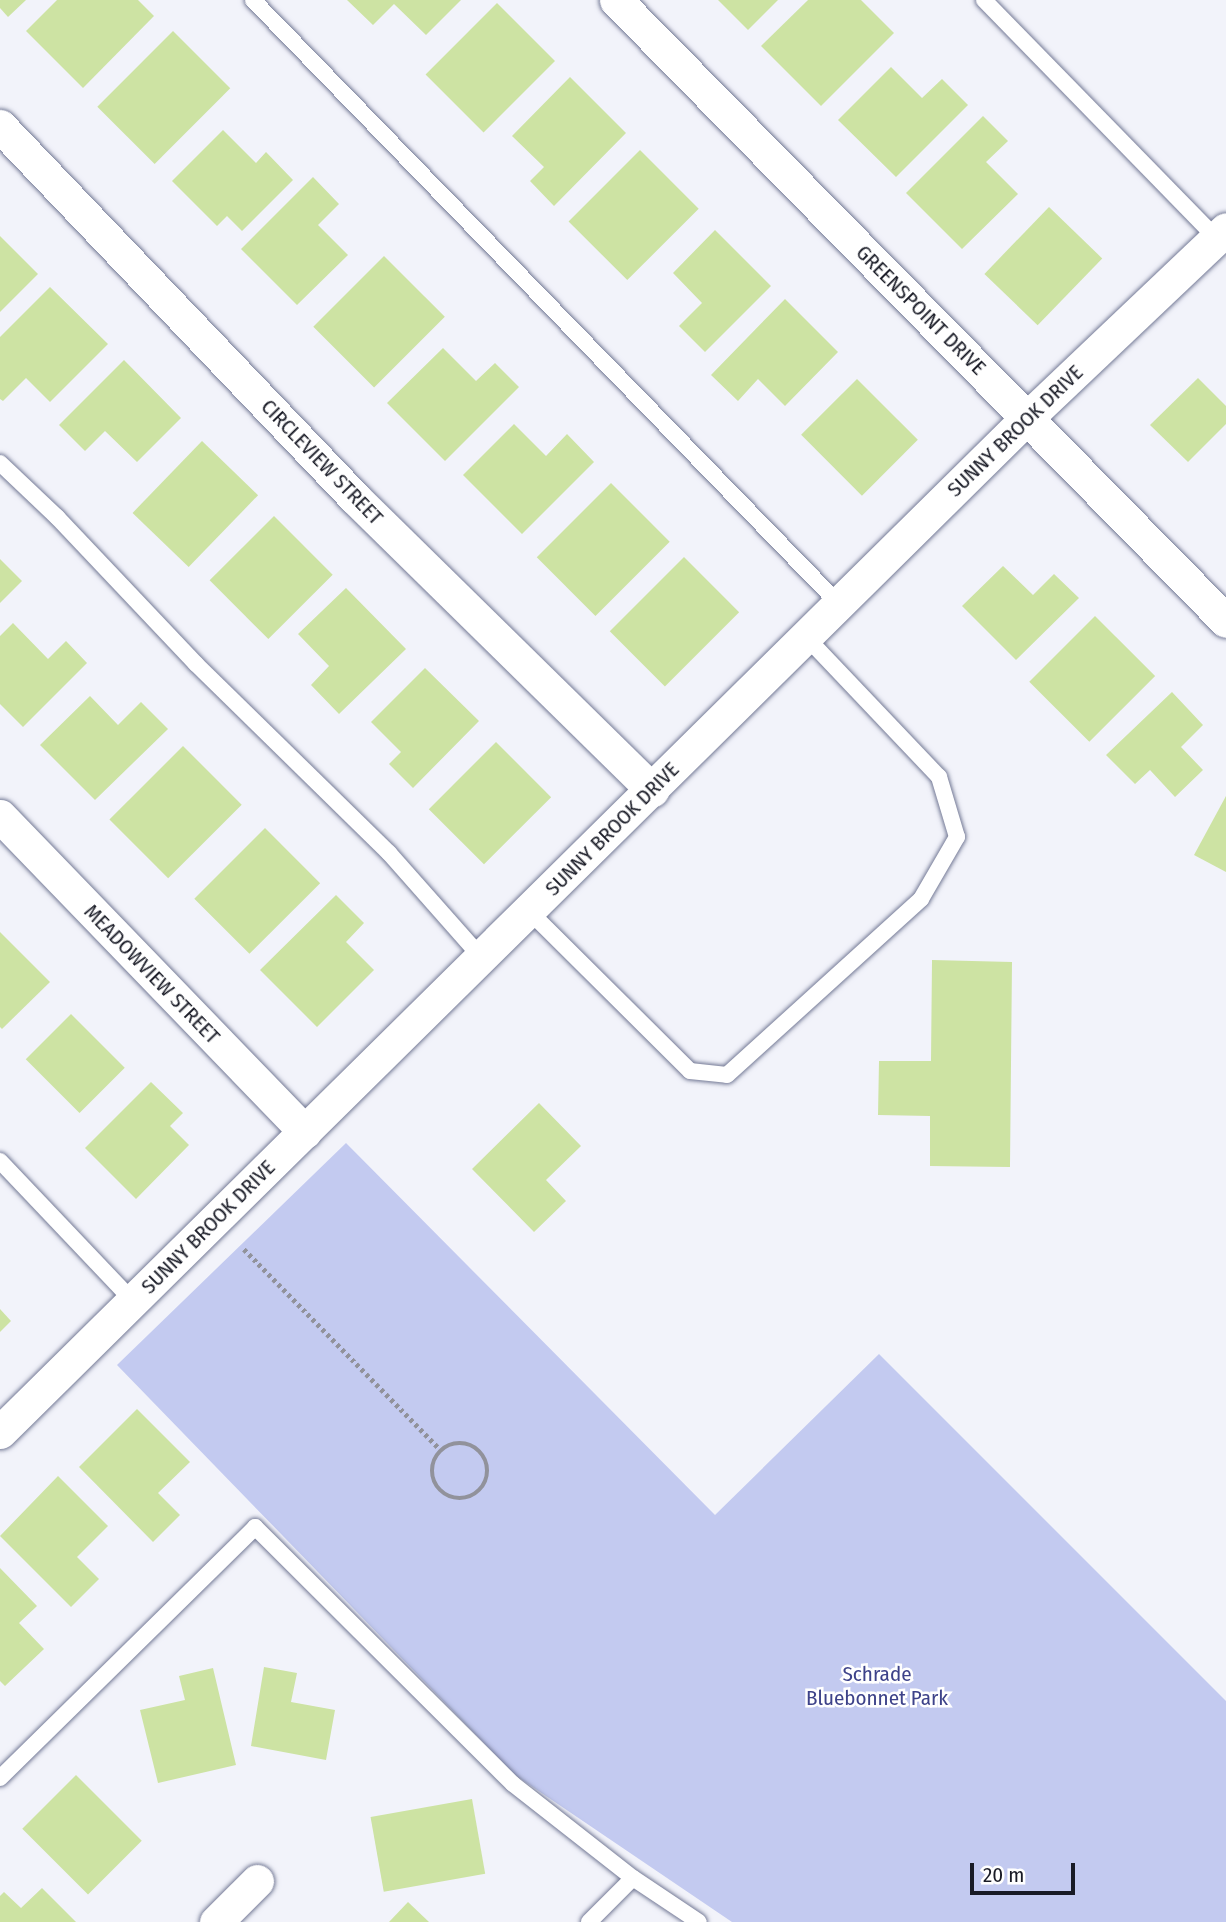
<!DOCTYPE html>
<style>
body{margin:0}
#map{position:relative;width:1226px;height:1922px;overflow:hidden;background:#f2f3fa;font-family:"Fira Sans Condensed",sans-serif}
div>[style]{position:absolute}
.green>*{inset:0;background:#c3caf0}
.building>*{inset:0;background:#cde3a3;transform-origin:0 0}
.path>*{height:4.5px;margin-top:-2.25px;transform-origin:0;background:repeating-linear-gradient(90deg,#91929b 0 3.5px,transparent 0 7px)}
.path>.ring{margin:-2.25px;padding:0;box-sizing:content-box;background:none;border:4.5px solid #91929b;border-radius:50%}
.roads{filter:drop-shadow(0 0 2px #747a96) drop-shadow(0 0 2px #747a96)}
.service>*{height:16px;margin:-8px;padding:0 8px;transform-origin:8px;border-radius:8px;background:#fff}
.minor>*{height:33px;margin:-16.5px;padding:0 16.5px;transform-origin:16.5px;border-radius:16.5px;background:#fff}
span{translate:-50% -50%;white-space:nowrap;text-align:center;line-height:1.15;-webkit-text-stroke:5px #fff;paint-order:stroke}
.street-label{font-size:21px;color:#191b26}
.park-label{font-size:21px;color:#3d4289}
.scale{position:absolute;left:970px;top:1863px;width:105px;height:32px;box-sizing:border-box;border:4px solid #191b26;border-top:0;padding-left:9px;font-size:21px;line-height:24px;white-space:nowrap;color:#191b26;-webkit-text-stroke:5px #fff;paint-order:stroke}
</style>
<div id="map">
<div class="green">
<div style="clip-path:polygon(346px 1143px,715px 1515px,879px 1354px,1226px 1701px,1226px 1922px,732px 1922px,515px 1775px,117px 1365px)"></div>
</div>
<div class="building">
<div style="clip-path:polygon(0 0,26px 0,8px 17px,0 8px)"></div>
<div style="clip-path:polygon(57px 0,138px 0,154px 16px,83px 88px,26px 31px)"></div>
<div style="clip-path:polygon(347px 0,461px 0,426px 35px,394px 4px,373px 25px)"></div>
<div style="clip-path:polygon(718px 0,778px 0,748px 30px)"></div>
<div style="clip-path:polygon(808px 0,861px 0,894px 33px,821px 106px,761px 46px)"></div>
<div style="left:497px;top:3px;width:82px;height:101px;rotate:45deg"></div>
<div style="left:173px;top:31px;width:81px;height:107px;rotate:45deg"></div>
<div style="clip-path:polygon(891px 67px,922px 98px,942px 79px,968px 105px,896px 177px,838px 120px)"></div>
<div style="clip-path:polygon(570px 77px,626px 133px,554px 206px,530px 181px,544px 167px,512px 136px)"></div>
<div style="clip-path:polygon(983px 116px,1008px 141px,986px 162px,1018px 194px,962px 249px,906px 193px)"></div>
<div style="clip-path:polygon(223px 130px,256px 163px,266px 152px,293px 180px,242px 231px,227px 216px,217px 226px,172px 181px)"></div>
<div style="left:640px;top:150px;width:83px;height:101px;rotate:45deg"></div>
<div style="clip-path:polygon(313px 177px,339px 204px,318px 225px,348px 255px,297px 305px,241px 249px)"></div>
<div style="left:1049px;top:207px;width:74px;height:93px;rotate:44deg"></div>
<div style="clip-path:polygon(715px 230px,771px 286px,705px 352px,679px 326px,702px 303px,673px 273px)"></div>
<div style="clip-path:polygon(0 236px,38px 274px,0 312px)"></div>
<div style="left:384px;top:256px;width:86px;height:100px;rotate:45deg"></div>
<div style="clip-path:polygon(50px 287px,108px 344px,50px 402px,26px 378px,3px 401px,0 399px,0 337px)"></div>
<div style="clip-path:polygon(785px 299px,838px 352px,785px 406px,758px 379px,738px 401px,711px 375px)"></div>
<div style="clip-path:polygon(443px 348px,476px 381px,495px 363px,519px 387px,445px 461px,387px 403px)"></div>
<div style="clip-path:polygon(124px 360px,181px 418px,137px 462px,105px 431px,85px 451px,59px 425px)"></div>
<div style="clip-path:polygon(1198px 378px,1226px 406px,1226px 424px,1188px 462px,1150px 425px)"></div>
<div style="left:857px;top:379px;width:86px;height:79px;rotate:45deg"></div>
<div style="clip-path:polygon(514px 424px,546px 456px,567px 434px,594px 462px,522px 534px,463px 475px)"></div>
<div style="left:202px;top:441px;width:78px;height:100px;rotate:44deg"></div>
<div style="left:611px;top:483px;width:83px;height:105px;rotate:45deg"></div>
<div style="left:274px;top:516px;width:83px;height:91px;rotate:45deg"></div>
<div style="left:684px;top:557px;width:78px;height:105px;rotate:45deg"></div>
<div style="clip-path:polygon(0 559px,22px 581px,0 603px)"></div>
<div style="clip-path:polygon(1003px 566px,1033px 595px,1054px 574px,1079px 598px,1016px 660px,962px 606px)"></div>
<div style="clip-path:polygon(346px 588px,406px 649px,339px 714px,311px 685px,329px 666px,298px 634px)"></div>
<div style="left:1095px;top:616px;width:85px;height:93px;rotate:45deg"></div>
<div style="clip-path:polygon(13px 623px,48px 659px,66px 641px,87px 663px,23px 727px,0 704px,0 636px)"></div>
<div style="clip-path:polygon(425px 668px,479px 721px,413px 788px,389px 764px,401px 752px,371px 722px)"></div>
<div style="clip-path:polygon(1172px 692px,1203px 725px,1181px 747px,1203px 770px,1175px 797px,1150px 770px,1135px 784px,1106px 755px)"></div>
<div style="clip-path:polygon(90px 696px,118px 725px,141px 702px,168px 729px,95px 800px,40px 745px)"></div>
<div style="left:496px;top:742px;width:78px;height:95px;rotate:45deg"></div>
<div style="left:183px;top:746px;width:83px;height:104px;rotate:45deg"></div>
<div style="clip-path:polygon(1226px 796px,1226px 872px,1194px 855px)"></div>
<div style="left:265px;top:828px;width:78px;height:100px;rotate:45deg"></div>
<div style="clip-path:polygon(336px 895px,364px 923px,346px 942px,374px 970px,317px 1027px,260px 970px)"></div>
<div style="clip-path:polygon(0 932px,50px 982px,2px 1029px,0 1027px)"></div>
<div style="clip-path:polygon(932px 960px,1012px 962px,1010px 1167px,930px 1166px,930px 1116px,878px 1115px,879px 1061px,931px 1061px)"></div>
<div style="left:71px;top:1014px;width:76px;height:64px;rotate:45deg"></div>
<div style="clip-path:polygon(151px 1082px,183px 1113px,170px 1126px,189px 1145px,136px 1199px,85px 1148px)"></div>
<div style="clip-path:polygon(539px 1103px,581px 1146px,546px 1180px,566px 1201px,534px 1232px,472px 1169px)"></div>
<div style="clip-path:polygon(0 1309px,11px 1321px,0 1332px)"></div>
<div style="clip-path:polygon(137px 1409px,190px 1462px,158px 1493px,180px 1515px,153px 1542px,79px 1467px)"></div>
<div style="clip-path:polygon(58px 1476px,108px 1526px,77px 1557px,99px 1579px,71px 1607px,0 1536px)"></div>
<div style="clip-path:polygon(0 1568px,37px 1606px,19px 1623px,44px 1649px,5px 1686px,0 1681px)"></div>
<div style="clip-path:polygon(264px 1667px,297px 1673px,291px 1702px,335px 1710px,326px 1760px,251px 1746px)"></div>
<div style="clip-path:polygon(213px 1668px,236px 1765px,158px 1783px,140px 1710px,185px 1700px,179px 1676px)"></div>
<div style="left:76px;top:1775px;width:93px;height:76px;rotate:45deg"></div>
<div style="left:472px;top:1799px;width:76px;height:103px;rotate:80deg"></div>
<div style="clip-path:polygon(42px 1888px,76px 1922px,0 1922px,0 1896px,4px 1892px,21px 1908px)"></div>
<div style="clip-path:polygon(408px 1902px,429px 1922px,389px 1922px)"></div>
</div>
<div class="path">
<div style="left:244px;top:1249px;width:281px;rotate:45.6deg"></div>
<div class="ring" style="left:432px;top:1443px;width:51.5px;height:51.5px"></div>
</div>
<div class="roads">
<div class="service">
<div style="left:253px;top:0;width:842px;rotate:45.87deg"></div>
<div style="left:984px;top:0;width:332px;rotate:45.7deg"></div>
<div style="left:0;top:463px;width:79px;rotate:43.5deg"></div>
<div style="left:57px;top:517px;width:202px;rotate:46.6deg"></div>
<div style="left:196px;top:664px;width:270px;rotate:44.4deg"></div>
<div style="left:389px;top:853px;width:140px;rotate:48.5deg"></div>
<div style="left:529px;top:911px;width:227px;rotate:44.8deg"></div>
<div style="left:690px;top:1071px;width:37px;rotate:6deg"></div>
<div style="left:727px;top:1075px;width:262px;rotate:-42.2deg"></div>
<div style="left:921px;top:899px;width:72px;rotate:-59.9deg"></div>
<div style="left:957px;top:837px;width:63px;rotate:-106.7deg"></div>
<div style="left:939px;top:777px;width:193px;rotate:-133.5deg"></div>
<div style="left:0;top:1161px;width:193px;rotate:46.5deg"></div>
<div style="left:0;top:1778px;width:358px;rotate:-44.5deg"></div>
<div style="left:255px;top:1527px;width:364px;rotate:44.9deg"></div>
<div style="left:513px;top:1784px;width:152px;rotate:38.1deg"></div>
<div style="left:589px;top:1922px;width:62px;rotate:-45deg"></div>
<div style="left:633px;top:1878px;width:79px;rotate:33.7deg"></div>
</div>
<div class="minor">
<div style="left:616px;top:0;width:870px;rotate:45.51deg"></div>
<div style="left:0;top:126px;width:514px;rotate:46.34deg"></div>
<div style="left:355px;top:498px;width:417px;rotate:44.5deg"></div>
<div style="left:0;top:816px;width:439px;rotate:46deg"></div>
<div style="left:0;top:1432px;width:1443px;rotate:-44.64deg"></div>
<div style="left:1027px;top:418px;width:274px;rotate:-43.5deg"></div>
<div style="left:216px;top:1922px;width:58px;rotate:-45deg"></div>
</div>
</div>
<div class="street-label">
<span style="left:921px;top:310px;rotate:45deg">GREENSPOINT DRIVE</span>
<span style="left:1015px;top:431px;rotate:-44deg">SUNNY BROOK DRIVE</span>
<span style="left:322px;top:462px;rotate:46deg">CIRCLEVIEW STREET</span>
<span style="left:612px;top:829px;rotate:-45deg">SUNNY BROOK DRIVE</span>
<span style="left:152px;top:974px;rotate:46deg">MEADOWVIEW STREET</span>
<span style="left:208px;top:1227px;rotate:-45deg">SUNNY BROOK DRIVE</span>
</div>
<div class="park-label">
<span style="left:877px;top:1686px">Schrade<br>Bluebonnet Park</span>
</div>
<div class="scale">20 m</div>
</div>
